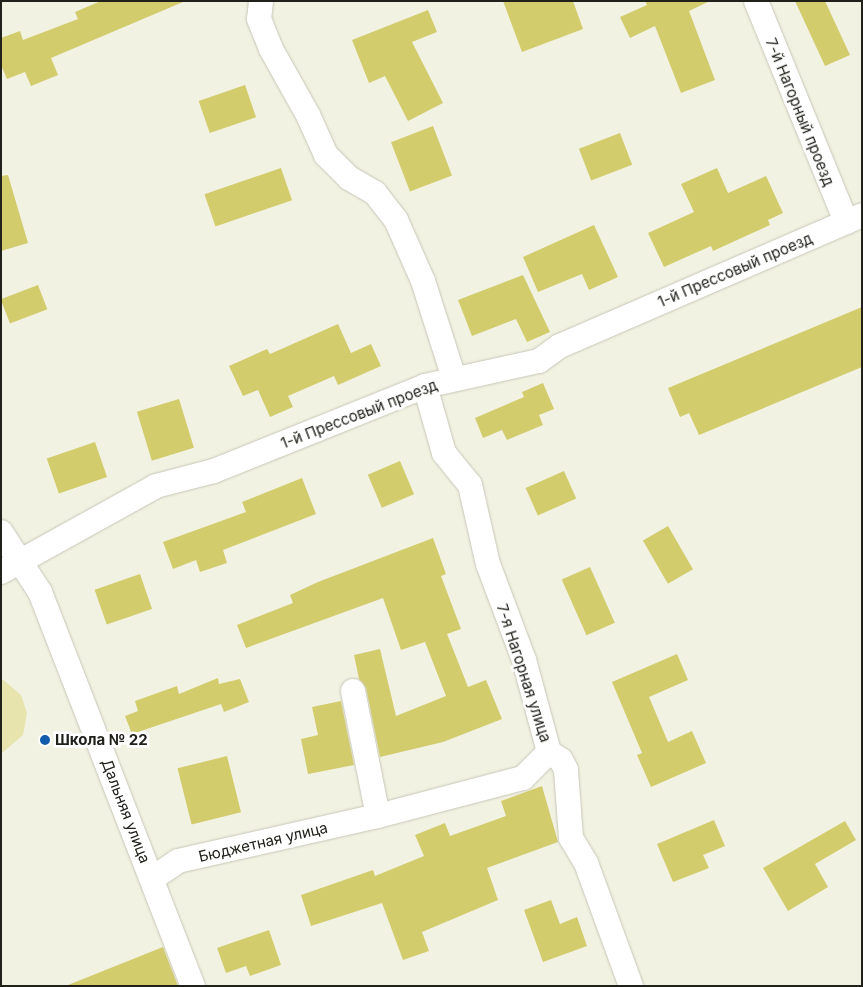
<!DOCTYPE html>
<meta charset="utf-8">
<style>
body{margin:0}
#map{position:relative;width:863px;height:987px;overflow:hidden;background:#f2f2e3;font-family:Inter,sans-serif}
div>[style]{position:absolute}
.green>*{inset:0;background:#e7e4ad}
.building>*{inset:0;background:#d3cc6c;transform-origin:0 0}
.roads{filter:drop-shadow(0 0 1px #c7c6b7) drop-shadow(0 0 1px #c7c6b7)}
.minor>*{height:24px;margin:-12px;padding:0 12px;transform-origin:12px;border-radius:12px;background:#fff}
.dots>*{width:14px;height:14px;translate:-50% -50%;box-sizing:border-box;border:2px solid #fff;border-radius:50%}
span{translate:-50% -50%;white-space:nowrap;text-align:center;line-height:1.15;-webkit-text-stroke:5px #fff;paint-order:stroke}
.street-label{font-size:15px;color:#21211b}
.poi-label{font-size:15px;color:#21211b;font-weight:700}
.left{translate:0 -50%;text-align:left}
.frame{position:absolute;inset:0;border:2px solid #21211b;pointer-events:none}
</style>
<div id="map">
<div class="green">
<div style="clip-path:polygon(1px 678px,21px 695px,27px 713px,23px 735px,1px 754px)"></div>
</div>
<div class="building">
<div style="clip-path:polygon(101px 1px,183px 2px,51px 58px,58px 75px,31px 86px,25px 72px,7px 79px,1px 65px,1px 38px,20px 31px,23px 40px,78px 19px,75px 12px)"></div>
<div style="clip-path:polygon(503px 1px,573px 1px,583px 29px,522px 52px)"></div>
<div style="clip-path:polygon(645px 1px,710px 1px,689px 11px,715px 80px,681px 93px,655px 26px,630px 38px,620px 17px,647px 5px)"></div>
<div style="clip-path:polygon(795px 1px,825px 1px,850px 55px,825px 66px)"></div>
<div style="clip-path:polygon(428px 10px,437px 32px,412px 42px,443px 103px,408px 121px,385px 76px,369px 83px,352px 40px)"></div>
<div style="left:245px;top:85px;width:34px;height:49px;rotate:71deg"></div>
<div style="left:433px;top:126px;width:53px;height:45px;rotate:69deg"></div>
<div style="left:620px;top:133px;width:34px;height:44px;rotate:69deg"></div>
<div style="left:281px;top:168px;width:34px;height:81px;rotate:71deg"></div>
<div style="clip-path:polygon(717px 168px,728px 193px,766px 176px,783px 213px,768px 220px,770px 225px,713px 251px,711px 246px,664px 267px,648px 233px,694px 212px,681px 184px)"></div>
<div style="clip-path:polygon(8px 175px,28px 243px,1px 251px,1px 176px)"></div>
<div style="clip-path:polygon(594px 225px,618px 277px,589px 290px,582px 274px,538px 292px,523px 257px)"></div>
<div style="clip-path:polygon(523px 275px,550px 332px,527px 342px,516px 319px,472px 336px,458px 300px)"></div>
<div style="left:38px;top:285px;width:26px;height:40px;rotate:69deg"></div>
<div style="clip-path:polygon(862px 307px,862px 367px,699px 435px,689px 413px,680px 417px,668px 388px)"></div>
<div style="clip-path:polygon(338px 324px,351px 353px,371px 344px,381px 366px,338px 385px,334px 376px,288px 396px,293px 407px,270px 417px,258px 390px,243px 396px,229px 366px,267px 349px,270px 354px)"></div>
<div style="clip-path:polygon(543px 383px,554px 409px,539px 415px,543px 425px,507px 440px,502px 430px,483px 438px,475px 418px,524px 397px,522px 392px)"></div>
<div style="left:179px;top:399px;width:51px;height:44px;rotate:73deg"></div>
<div style="left:95px;top:442px;width:37px;height:51px;rotate:71deg"></div>
<div style="left:400px;top:461px;width:36px;height:35px;rotate:67deg"></div>
<div style="left:564px;top:471px;width:30px;height:42px;rotate:66deg"></div>
<div style="clip-path:polygon(302px 478px,316px 514px,223px 550px,227px 563px,200px 572px,196px 560px,173px 569px,163px 542px,246px 512px,242px 502px)"></div>
<div style="left:668px;top:526px;width:50px;height:29px;rotate:60deg"></div>
<div style="clip-path:polygon(433px 538px,446px 574px,441px 576px,461px 629px,447px 634px,468px 687px,486px 680px,502px 719px,443px 742px,380px 757px,366px 688px,359px 679px,354px 655px,380px 649px,396px 716px,446px 696px,425px 642px,401px 650px,383px 598px,246px 648px,237px 625px,293px 603px,290px 595px,318px 582px)"></div>
<div style="left:590px;top:567px;width:61px;height:31px;rotate:66deg"></div>
<div style="left:140px;top:574px;width:37px;height:48px;rotate:71deg"></div>
<div style="clip-path:polygon(677px 654px,688px 680px,649px 697px,668px 742px,692px 731px,706px 763px,651px 787px,637px 755px,642px 753px,612px 682px)"></div>
<div style="clip-path:polygon(218px 678px,219px 684px,240px 679px,249px 702px,224px 712px,221px 704px,132px 734px,125px 716px,138px 711px,135px 701px,177px 686px,179px 694px)"></div>
<div style="clip-path:polygon(341px 701px,354px 765px,308px 774px,301px 739px,318px 735px,312px 707px)"></div>
<div style="left:227px;top:756px;width:58px;height:51px;rotate:76deg"></div>
<div style="clip-path:polygon(542px 786px,558px 842px,487px 868px,498px 900px,422px 932px,429px 951px,403px 960px,382px 903px,311px 926px,301px 895px,373px 870px,375px 876px,424px 856px,415px 835px,445px 823px,450px 836px,506px 816px,501px 801px)"></div>
<div style="clip-path:polygon(714px 820px,725px 846px,703px 855px,709px 868px,673px 882px,657px 844px)"></div>
<div style="clip-path:polygon(845px 821px,856px 840px,815px 864px,828px 887px,788px 911px,763px 868px)"></div>
<div style="clip-path:polygon(551px 900px,560px 924px,577px 917px,587px 946px,543px 962px,524px 910px)"></div>
<div style="clip-path:polygon(269px 930px,281px 965px,250px 976px,246px 966px,226px 973px,217px 948px)"></div>
<div style="clip-path:polygon(163px 947px,178px 986px,69px 986px,68px 985px)"></div>
</div>
<div class="roads">
<div class="minor">
<div style="left:261px;top:1px;width:18px;rotate:96deg"></div>
<div style="left:259px;top:19px;width:32px;rotate:68deg"></div>
<div style="left:271px;top:49px;width:76px;rotate:60.7deg"></div>
<div style="left:308px;top:115px;width:44px;rotate:65.8deg"></div>
<div style="left:326px;top:155px;width:33px;rotate:45deg"></div>
<div style="left:349px;top:178px;width:30px;rotate:30deg"></div>
<div style="left:375px;top:193px;width:34px;rotate:52deg"></div>
<div style="left:396px;top:220px;width:67px;rotate:66.1deg"></div>
<div style="left:423px;top:281px;width:102px;rotate:72.3deg"></div>
<div style="left:756px;top:1px;width:239px;rotate:67.8deg"></div>
<div style="left:425px;top:386px;width:70px;rotate:74.2deg"></div>
<div style="left:444px;top:453px;width:41px;rotate:50.9deg"></div>
<div style="left:470px;top:485px;width:81px;rotate:77.2deg"></div>
<div style="left:488px;top:564px;width:103px;rotate:69.4deg"></div>
<div style="left:524px;top:660px;width:95px;rotate:74.8deg"></div>
<div style="left:549px;top:752px;width:14px;rotate:34deg"></div>
<div style="left:561px;top:760px;width:11px;rotate:63deg"></div>
<div style="left:566px;top:770px;width:68px;rotate:85.8deg"></div>
<div style="left:571px;top:838px;width:29px;rotate:59deg"></div>
<div style="left:586px;top:863px;width:131px;rotate:69.9deg"></div>
<div style="left:1px;top:532px;width:72px;rotate:57deg"></div>
<div style="left:40px;top:592px;width:423px;rotate:68.8deg"></div>
<div style="left:1px;top:572px;width:177px;rotate:-29deg"></div>
<div style="left:156px;top:486px;width:60px;rotate:-14.5deg"></div>
<div style="left:214px;top:471px;width:227px;rotate:-21.9deg"></div>
<div style="left:425px;top:386px;width:117px;rotate:-12.4deg"></div>
<div style="left:539px;top:361px;width:26px;rotate:-36deg"></div>
<div style="left:560px;top:346px;width:329px;rotate:-23.4deg"></div>
<div style="left:353px;top:691px;width:127px;rotate:78.7deg"></div>
<div style="left:153px;top:878px;width:30px;rotate:-34deg"></div>
<div style="left:178px;top:861px;width:205px;rotate:-12.7deg"></div>
<div style="left:378px;top:816px;width:150px;rotate:-14.7deg"></div>
<div style="left:523px;top:778px;width:37px;rotate:-45deg"></div>
</div>
</div>
<div class="dots">
<div style="left:45px;top:740px;background:#135bab"></div>
</div>
<div class="street-label">
<span style="left:800px;top:112px;rotate:68deg">7-й Нагорный проезд</span>
<span style="left:735px;top:270px;rotate:-23deg">1-й Прессовый проезд</span>
<span style="left:359px;top:414px;rotate:-21deg">1-й Прессовый проезд</span>
<span style="left:524px;top:673px;rotate:72deg">7-я Нагорная улица</span>
<span style="left:126px;top:811px;rotate:69deg">Дальняя улица</span>
<span style="left:263px;top:842px;rotate:-13deg">Бюджетная улица</span>
</div>
<div class="poi-label">
<span class="left" style="left:55px;top:740px">Школа № 22</span>
</div>
<div class="frame"></div>
</div>
